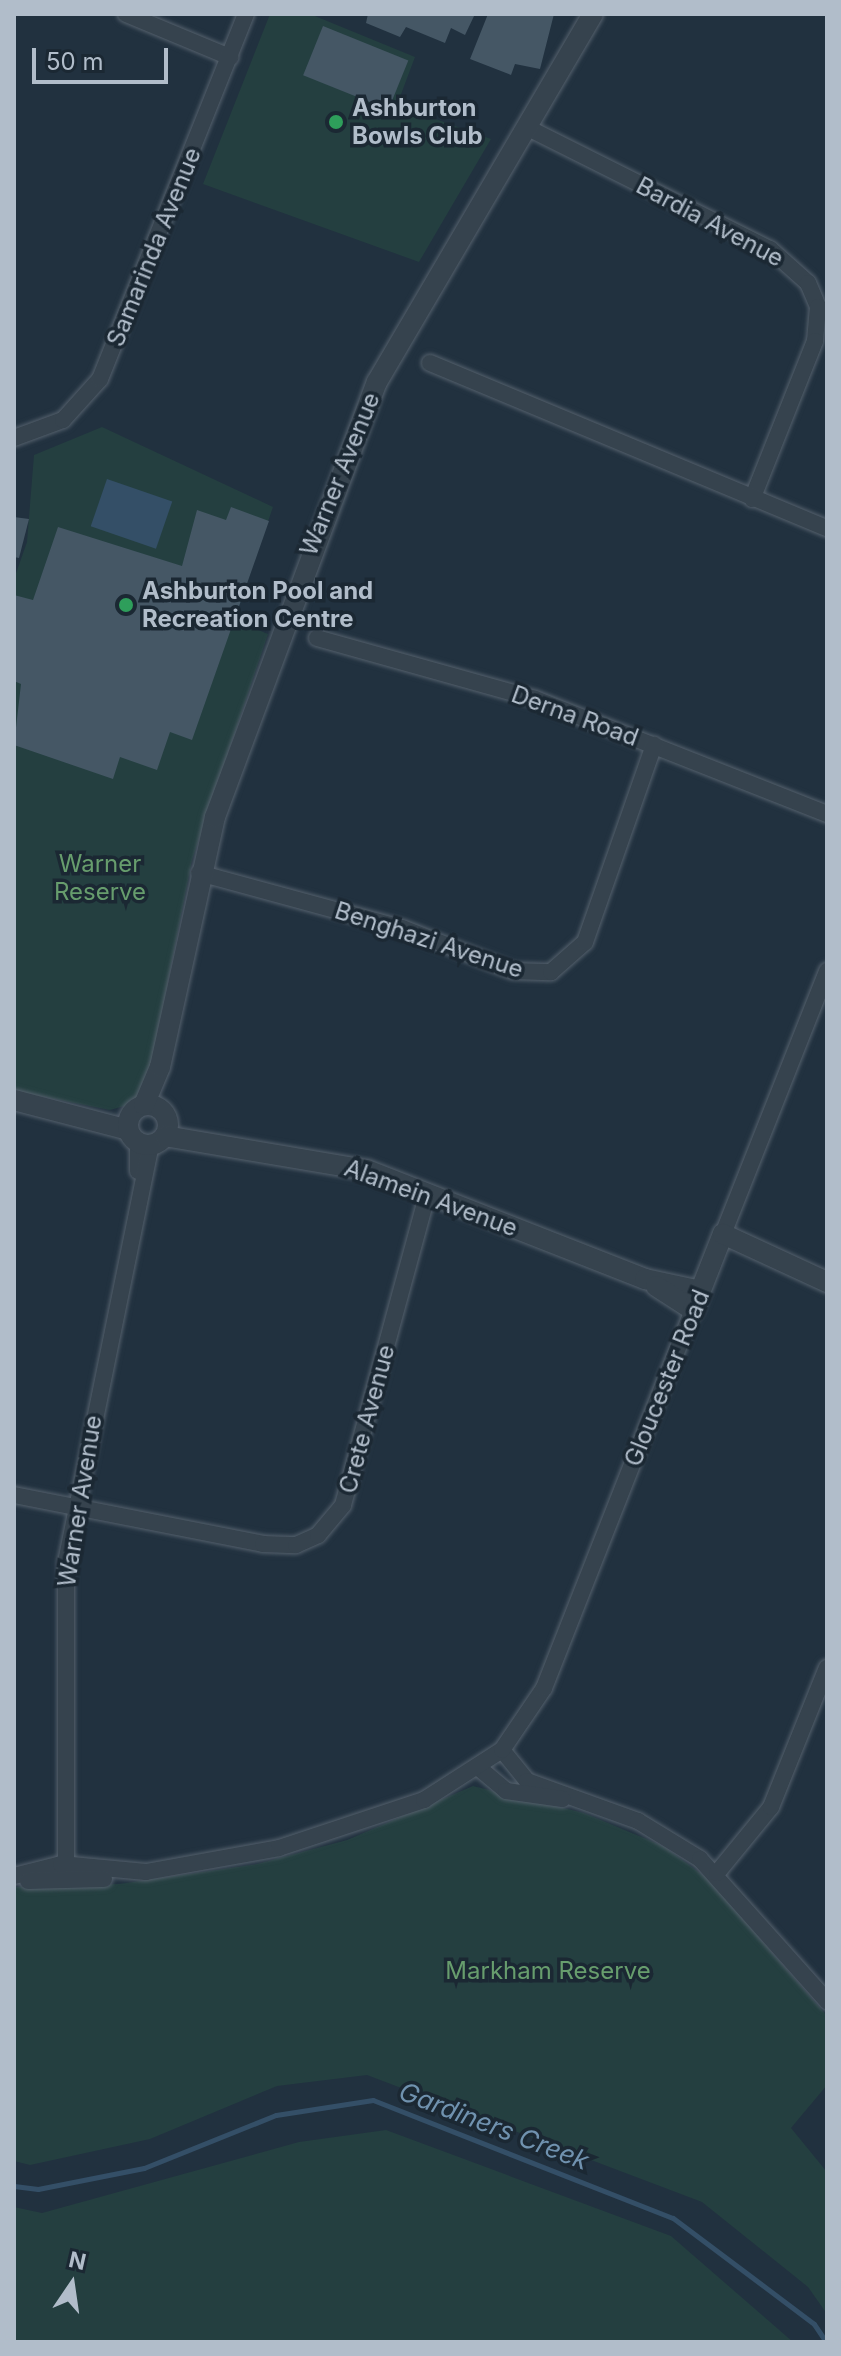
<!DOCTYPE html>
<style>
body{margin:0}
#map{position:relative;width:841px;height:2356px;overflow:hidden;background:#21313f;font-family:Inter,sans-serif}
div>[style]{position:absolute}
.green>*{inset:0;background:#243f40}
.water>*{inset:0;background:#344f67;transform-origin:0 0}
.stream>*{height:5px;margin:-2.5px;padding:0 2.5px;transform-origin:2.5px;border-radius:2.5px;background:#344f67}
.building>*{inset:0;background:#455765;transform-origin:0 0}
.roads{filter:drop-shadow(0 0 2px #54606c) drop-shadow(0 0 2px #54606c)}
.minor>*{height:16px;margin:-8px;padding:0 8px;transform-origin:8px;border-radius:8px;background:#36434e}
.tertiary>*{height:20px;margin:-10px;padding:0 10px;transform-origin:10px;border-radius:10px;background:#36434e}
.tertiary>.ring{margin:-10px;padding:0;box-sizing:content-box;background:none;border:20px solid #36434e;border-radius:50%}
.dots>*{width:22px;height:22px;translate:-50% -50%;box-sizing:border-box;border:4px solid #1b2833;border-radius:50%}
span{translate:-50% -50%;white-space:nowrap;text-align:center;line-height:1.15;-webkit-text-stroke:7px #1b2833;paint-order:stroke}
.poi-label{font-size:24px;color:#b1bdca;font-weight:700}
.left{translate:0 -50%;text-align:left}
.street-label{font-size:24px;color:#b1bdca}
.park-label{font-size:24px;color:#679d6d}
.water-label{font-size:26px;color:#7092af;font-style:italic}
.frame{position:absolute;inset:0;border:16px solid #b1bdca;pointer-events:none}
.north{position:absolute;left:32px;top:2244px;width:80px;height:80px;-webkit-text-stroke:6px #1b2833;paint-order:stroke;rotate:13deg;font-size:22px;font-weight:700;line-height:32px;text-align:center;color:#b1bdca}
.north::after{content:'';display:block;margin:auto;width:28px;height:36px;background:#b1bdca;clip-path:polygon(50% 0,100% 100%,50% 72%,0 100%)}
.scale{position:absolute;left:32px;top:48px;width:136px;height:36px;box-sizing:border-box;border:4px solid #b1bdca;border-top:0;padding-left:10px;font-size:24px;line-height:28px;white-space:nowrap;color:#b1bdca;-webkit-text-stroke:6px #1b2833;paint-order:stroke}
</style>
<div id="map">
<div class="green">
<div style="clip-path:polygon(270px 14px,310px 14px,415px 57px,397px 105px,491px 139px,419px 262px,203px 184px)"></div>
<div style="clip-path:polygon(102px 427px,273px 507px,234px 620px,268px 634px,192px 860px,149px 1077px,135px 1103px,110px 1110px,14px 1091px,14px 579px,27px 542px,34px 455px)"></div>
<div style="clip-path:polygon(473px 1786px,584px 1813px,663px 1846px,707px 1878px,827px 2016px,827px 2085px,791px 2128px,827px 2172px,827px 2314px,808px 2287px,702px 2202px,367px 2075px,277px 2086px,150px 2139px,30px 2165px,14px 2161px,14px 1887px,119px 1884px,257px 1864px,347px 1840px)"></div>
<div style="clip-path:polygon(386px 2130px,671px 2236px,793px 2342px,14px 2342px,14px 2207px,42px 2213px,299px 2142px)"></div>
</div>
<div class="water">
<div style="left:107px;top:479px;width:69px;height:50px;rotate:19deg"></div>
</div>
<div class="stream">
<div style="left:14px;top:2186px;width:24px;rotate:7deg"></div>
<div style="left:38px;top:2189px;width:108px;rotate:-11.2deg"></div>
<div style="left:144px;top:2168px;width:142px;rotate:-21.9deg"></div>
<div style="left:276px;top:2115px;width:98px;rotate:-8.8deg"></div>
<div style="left:373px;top:2100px;width:322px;rotate:21.5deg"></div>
<div style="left:673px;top:2218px;width:176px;rotate:36.9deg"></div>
<div style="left:814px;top:2324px;width:22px;rotate:56deg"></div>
</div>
<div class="building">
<div style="clip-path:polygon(368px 14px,475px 14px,465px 35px,451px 28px,445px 43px,406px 27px,400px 37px,366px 23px)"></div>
<div style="clip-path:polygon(488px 14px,554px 14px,540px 69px,515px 64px,511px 75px,470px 59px)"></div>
<div style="left:323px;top:26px;width:92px;height:53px;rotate:22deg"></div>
<div style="clip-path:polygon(231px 507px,269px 521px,192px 740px,170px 732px,157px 770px,120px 757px,113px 779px,14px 745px,21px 684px,14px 681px,14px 595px,33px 600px,58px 527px,182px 566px,197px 510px,226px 520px)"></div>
<div style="clip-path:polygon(14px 517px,29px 519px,19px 558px,14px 557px)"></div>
</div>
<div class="roads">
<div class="minor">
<div style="left:126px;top:14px;width:113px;rotate:22.5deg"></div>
<div style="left:530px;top:129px;width:268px;rotate:26.6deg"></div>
<div style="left:770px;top:249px;width:51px;rotate:41.8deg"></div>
<div style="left:808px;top:283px;width:26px;rotate:67deg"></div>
<div style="left:818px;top:307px;width:34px;rotate:95deg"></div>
<div style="left:815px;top:341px;width:170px;rotate:111.7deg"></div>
<div style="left:430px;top:363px;width:430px;rotate:22.6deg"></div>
<div style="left:14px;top:438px;width:52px;rotate:-20.2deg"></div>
<div style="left:63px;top:420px;width:55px;rotate:-47.9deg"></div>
<div style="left:100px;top:379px;width:393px;rotate:-68.2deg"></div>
<div style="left:317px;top:638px;width:226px;rotate:15.6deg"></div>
<div style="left:535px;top:699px;width:314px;rotate:21.5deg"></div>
<div style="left:199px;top:873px;width:210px;rotate:15.2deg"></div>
<div style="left:402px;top:928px;width:119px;rotate:21.2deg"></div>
<div style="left:513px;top:971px;width:38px;rotate:2deg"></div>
<div style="left:551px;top:972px;width:45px;rotate:-41.4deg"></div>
<div style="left:585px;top:942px;width:209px;rotate:-70.7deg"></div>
<div style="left:138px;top:1143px;width:28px;rotate:90deg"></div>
<div style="left:723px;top:1234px;width:283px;rotate:-68.4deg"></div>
<div style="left:14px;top:1495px;width:254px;rotate:11.1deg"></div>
<div style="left:263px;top:1544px;width:33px;rotate:2deg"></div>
<div style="left:296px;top:1545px;width:24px;rotate:-24deg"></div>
<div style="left:318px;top:1535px;width:39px;rotate:-50deg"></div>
<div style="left:343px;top:1505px;width:323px;rotate:-74.8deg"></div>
<div style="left:502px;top:1750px;width:40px;rotate:51deg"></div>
<div style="left:527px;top:1781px;width:118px;rotate:19.8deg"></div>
<div style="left:638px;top:1821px;width:73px;rotate:31.5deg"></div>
<div style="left:700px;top:1859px;width:191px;rotate:48.2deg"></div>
<div style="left:479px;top:1768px;width:35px;rotate:40deg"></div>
<div style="left:506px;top:1791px;width:57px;rotate:8.1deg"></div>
<div style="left:717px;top:1873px;width:85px;rotate:-50.7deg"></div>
<div style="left:771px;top:1807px;width:150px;rotate:-68.1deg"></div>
<div style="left:14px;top:1876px;width:49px;rotate:-14.3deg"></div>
<div style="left:61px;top:1864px;width:85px;rotate:5.4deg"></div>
<div style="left:146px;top:1872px;width:135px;rotate:-10.2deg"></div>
<div style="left:279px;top:1848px;width:153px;rotate:-18.3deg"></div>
<div style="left:424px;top:1800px;width:93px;rotate:-32.7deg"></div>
<div style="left:502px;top:1750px;width:75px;rotate:-55.9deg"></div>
<div style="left:544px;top:1688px;width:406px;rotate:-68.5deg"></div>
<div style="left:66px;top:1877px;width:315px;rotate:-90deg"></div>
<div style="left:66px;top:1562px;width:426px;rotate:-78.5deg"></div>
<div style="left:28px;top:1881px;width:76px;rotate:-1.5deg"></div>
</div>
<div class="tertiary">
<div style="left:14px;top:1100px;width:118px;rotate:14.7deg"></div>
<div class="ring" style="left:128px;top:1105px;width:20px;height:20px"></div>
<div style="left:144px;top:1105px;width:41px;rotate:-67.2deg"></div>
<div style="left:160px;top:1067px;width:256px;rotate:-77.6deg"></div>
<div style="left:215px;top:817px;width:464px;rotate:-69.6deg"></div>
<div style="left:377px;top:382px;width:427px;rotate:-59.6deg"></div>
<div style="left:165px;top:1136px;width:205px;rotate:9.6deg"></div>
<div style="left:367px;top:1170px;width:299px;rotate:21.4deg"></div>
<div style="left:645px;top:1279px;width:57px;rotate:12.1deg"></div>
<div style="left:656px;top:1286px;width:44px;rotate:33deg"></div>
<div style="left:693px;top:1310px;width:82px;rotate:-68.5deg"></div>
<div style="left:723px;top:1234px;width:115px;rotate:24.8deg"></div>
</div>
</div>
<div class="dots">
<div style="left:336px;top:122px;background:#2e9e5b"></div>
<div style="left:126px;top:605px;background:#2e9e5b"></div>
</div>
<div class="poi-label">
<span class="left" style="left:352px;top:122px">Ashburton<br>Bowls Club</span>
<span class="left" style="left:142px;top:605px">Ashburton Pool and<br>Recreation Centre</span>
</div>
<div class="street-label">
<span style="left:710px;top:222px;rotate:28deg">Bardia Avenue</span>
<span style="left:154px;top:247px;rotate:-68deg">Samarinda Avenue</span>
<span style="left:340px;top:474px;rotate:-68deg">Warner Avenue</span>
<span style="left:575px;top:716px;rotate:20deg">Derna Road</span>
<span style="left:429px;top:940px;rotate:18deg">Benghazi Avenue</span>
<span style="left:431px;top:1198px;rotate:20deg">Alamein Avenue</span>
<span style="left:667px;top:1378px;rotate:-68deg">Gloucester Road</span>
<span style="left:367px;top:1419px;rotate:-75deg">Crete Avenue</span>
<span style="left:80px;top:1501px;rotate:-81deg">Warner Avenue</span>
</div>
<div class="park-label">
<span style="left:100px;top:878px">Warner<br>Reserve</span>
<span style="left:548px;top:1971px">Markham Reserve</span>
</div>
<div class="water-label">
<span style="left:494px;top:2126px;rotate:21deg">Gardiners Creek</span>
</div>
<div class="frame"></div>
<div class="north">N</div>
<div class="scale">50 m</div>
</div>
